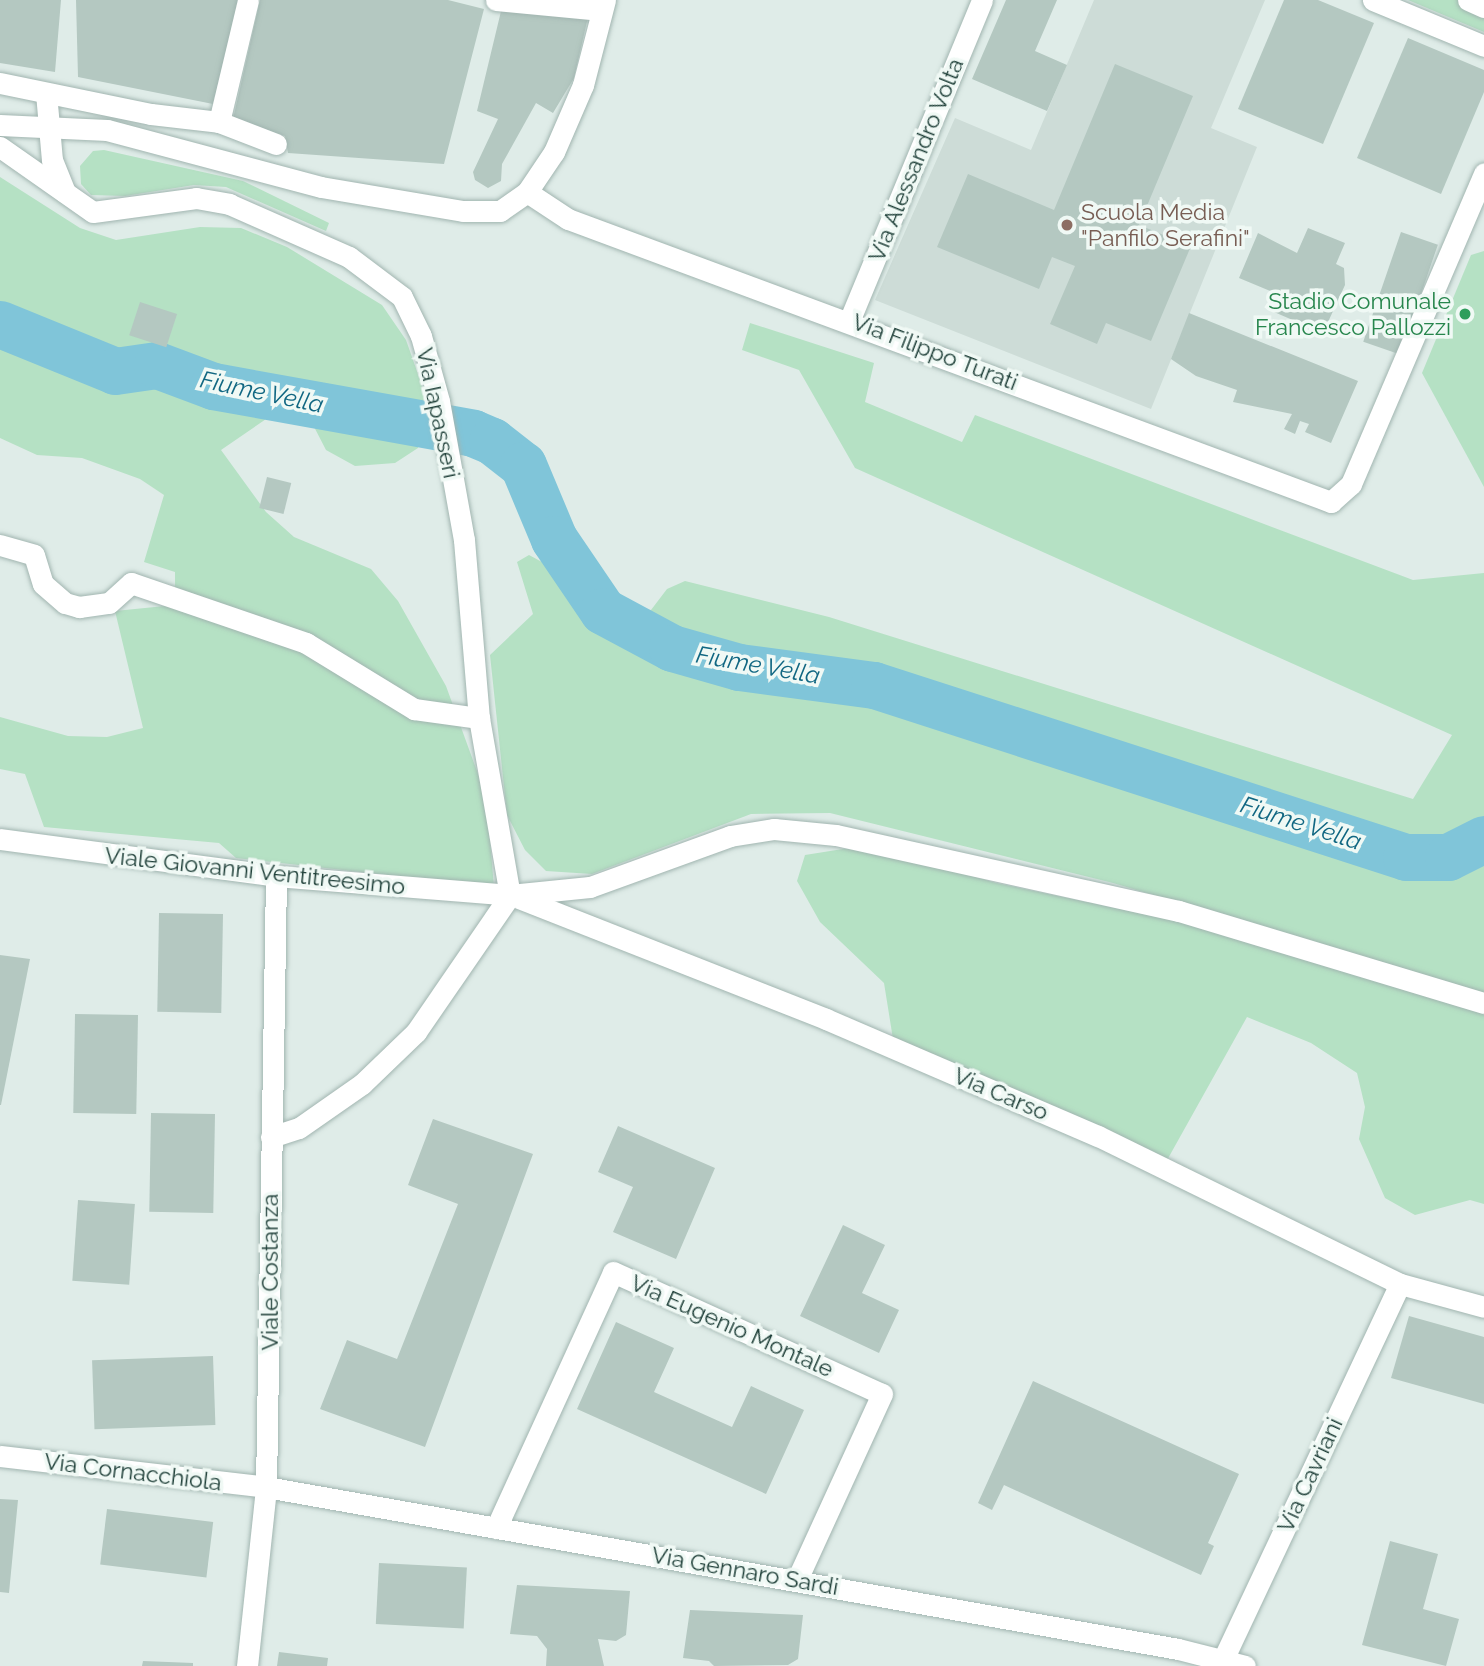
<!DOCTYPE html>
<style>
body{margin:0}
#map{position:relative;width:1484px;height:1666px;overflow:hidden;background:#dfece8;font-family:Raleway,sans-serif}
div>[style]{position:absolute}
.built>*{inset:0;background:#cddcd7}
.green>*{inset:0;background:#b5e1c4}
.river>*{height:47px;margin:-23.5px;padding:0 23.5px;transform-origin:23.5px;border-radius:23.5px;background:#80c5d9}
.building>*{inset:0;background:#b4c8c1;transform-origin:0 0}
.roads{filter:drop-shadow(0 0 2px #a1b5b0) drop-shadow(0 0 2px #a1b5b0)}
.minor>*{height:21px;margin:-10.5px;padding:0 10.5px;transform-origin:10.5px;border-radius:10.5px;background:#fff}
.dots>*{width:19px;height:19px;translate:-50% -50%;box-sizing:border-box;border:4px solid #f0f9f5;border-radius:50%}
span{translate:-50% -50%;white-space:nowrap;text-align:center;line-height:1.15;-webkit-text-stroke:7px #f0f9f5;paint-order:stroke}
.street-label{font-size:23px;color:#1e3f38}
.education-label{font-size:23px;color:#785e54}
.left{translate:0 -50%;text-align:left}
.leisure-label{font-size:23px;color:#27864d}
.right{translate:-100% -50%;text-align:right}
.water-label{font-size:24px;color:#116782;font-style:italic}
</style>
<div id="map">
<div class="built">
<div style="clip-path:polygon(1094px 0,1265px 0,1211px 128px,1257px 147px,1151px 409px,875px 300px,955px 118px,1031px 150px)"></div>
</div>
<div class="green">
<div style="clip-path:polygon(1408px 0,1484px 0,1484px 32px)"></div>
<div style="clip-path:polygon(104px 150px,243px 181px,329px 223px,326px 231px,226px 187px,194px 185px,125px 196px,91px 195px,81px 184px,80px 166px,93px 151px)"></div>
<div style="clip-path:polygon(0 177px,80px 228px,116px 240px,200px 227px,241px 228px,287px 247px,382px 305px,406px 340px,425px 394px,418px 448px,395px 463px,355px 466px,326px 450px,310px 419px,272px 415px,221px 450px,266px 512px,294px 537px,371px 569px,398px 601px,446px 686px,486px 796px,494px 887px,236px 858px,219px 843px,44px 827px,25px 774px,0 769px,0 717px,68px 736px,107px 737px,143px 728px,115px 611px,175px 605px,175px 572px,144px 562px,164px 495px,140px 479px,82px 458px,37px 455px,0 438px)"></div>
<div style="clip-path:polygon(1484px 251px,1484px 487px,1422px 373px,1471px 255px)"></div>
<div style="clip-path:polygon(750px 323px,874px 363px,865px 402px,962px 442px,975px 415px,1413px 580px,1484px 573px,1484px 993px,1113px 883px,830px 813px,751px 814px,592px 874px,546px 871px,525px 850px,507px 815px,490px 655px,533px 614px,517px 562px,529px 555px,542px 562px,576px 602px,651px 610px,667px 589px,685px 581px,829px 617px,1413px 799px,1452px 735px,855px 468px,799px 370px,742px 350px)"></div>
<div style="clip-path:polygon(868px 845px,996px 883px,1201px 926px,1484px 1005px,1484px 1204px,1470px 1200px,1415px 1215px,1385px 1198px,1359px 1139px,1365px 1107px,1357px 1073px,1311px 1043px,1247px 1017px,1166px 1162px,893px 1039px,884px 983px,820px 922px,797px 881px,805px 855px)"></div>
</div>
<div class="river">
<div style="left:0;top:324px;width:124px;rotate:22.2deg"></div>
<div style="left:115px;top:371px;width:42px;rotate:-8.1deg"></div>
<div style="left:157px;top:365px;width:60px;rotate:20.6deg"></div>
<div style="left:213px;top:386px;width:264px;rotate:10.2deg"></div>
<div style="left:473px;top:433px;width:21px;rotate:23deg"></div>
<div style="left:492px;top:441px;width:39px;rotate:38deg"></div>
<div style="left:523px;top:465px;width:80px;rotate:67.3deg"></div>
<div style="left:554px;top:539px;width:87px;rotate:55.8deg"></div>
<div style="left:603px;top:611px;width:78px;rotate:28.2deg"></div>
<div style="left:672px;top:648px;width:70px;rotate:15.8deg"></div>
<div style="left:739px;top:667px;width:136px;rotate:7.6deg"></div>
<div style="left:874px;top:685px;width:559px;rotate:17.92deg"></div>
<div style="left:1406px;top:857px;width:42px"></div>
<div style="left:1448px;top:857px;width:40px;rotate:-26.6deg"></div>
</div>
<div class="building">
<div style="clip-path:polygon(0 0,61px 0,55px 72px,0 63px)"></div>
<div style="clip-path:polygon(76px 0,239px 0,213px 104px,78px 77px)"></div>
<div style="clip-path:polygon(260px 0,448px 0,484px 9px,444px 164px,288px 153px,285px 136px,233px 119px)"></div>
<div style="clip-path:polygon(1006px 0,1057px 0,1035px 51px,1067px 65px,1047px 111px,972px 79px)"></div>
<div style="clip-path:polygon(1284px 0,1318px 0,1374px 23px,1323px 144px,1238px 109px)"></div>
<div style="clip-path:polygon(502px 7px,588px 17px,574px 78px,553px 113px,536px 103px,502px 164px,501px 181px,488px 188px,475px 180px,473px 172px,498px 119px,477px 111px)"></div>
<div style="clip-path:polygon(1408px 38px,1484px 70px,1484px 92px,1441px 194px,1357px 158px)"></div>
<div style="clip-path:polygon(1115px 64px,1193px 96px,1139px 225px,1191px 246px,1151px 341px,1106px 323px,1097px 344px,1050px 324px,1075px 266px,1052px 257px,1039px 289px,937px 247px,968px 174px,1054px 210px)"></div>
<div style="clip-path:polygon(1308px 228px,1345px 243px,1336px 264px,1344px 268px,1345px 285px,1323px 333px,1274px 312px,1280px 295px,1239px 278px,1258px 233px,1297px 253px)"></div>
<div style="left:1401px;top:232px;width:39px;height:116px;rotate:19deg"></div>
<div style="left:140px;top:302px;width:39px;height:35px;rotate:18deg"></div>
<div style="clip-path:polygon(1189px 313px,1358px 381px,1331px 443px,1305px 432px,1309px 424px,1300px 421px,1295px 434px,1284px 429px,1292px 414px,1233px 402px,1237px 390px,1196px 376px,1171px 359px)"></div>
<div style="left:267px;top:477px;width:25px;height:32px;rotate:14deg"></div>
<div style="left:223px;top:914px;width:99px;height:64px;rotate:91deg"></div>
<div style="clip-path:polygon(0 955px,30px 959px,1px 1105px,0 1105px)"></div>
<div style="left:138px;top:1015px;width:99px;height:63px;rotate:91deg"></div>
<div style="left:215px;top:1114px;width:99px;height:64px;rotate:91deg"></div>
<div style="clip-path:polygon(433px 1119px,533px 1154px,425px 1447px,320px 1409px,347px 1340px,397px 1359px,458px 1204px,408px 1185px)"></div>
<div style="clip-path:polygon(618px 1126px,715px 1168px,676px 1259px,613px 1232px,633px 1187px,598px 1172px)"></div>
<div style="left:78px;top:1200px;width:57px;height:81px;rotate:4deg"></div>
<div style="clip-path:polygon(843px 1225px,885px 1245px,862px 1293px,899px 1310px,879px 1353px,800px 1316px)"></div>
<div style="clip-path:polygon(1409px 1316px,1484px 1337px,1484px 1404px,1391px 1378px)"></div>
<div style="clip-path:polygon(616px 1322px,674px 1348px,654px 1392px,732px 1427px,751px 1386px,804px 1410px,766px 1494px,577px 1409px)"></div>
<div style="left:213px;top:1356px;width:69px;height:121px;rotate:88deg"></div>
<div style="clip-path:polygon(1033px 1381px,1239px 1474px,1208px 1543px,1214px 1546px,1201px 1575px,1004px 1485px,992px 1510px,978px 1503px)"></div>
<div style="clip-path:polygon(0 1499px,18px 1500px,9px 1593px,0 1592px)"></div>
<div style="left:107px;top:1509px;width:107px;height:56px;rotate:7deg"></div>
<div style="clip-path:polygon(1390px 1541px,1438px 1554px,1423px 1609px,1459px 1619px,1446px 1666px,1362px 1645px)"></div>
<div style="left:379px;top:1563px;width:88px;height:61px;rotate:3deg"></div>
<div style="clip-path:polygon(517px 1585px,630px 1591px,626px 1635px,616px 1641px,598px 1639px,604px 1666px,546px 1666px,547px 1649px,537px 1636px,510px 1634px)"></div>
<div style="clip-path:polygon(690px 1610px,803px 1615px,798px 1659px,788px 1665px,714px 1666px,709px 1661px,683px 1658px)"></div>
<div style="clip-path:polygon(279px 1652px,328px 1658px,327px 1666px,277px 1666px)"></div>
<div style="clip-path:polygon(143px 1661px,193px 1663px,193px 1666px,142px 1666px)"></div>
</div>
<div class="roads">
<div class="minor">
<div style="left:496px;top:0;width:106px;rotate:5.4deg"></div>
<div style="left:1373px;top:0;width:120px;rotate:22.5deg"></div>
<div style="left:1468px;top:0;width:17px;rotate:24deg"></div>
<div style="left:0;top:83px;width:154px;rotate:11.6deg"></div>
<div style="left:151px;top:114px;width:68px;rotate:6.7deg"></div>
<div style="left:219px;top:122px;width:61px;rotate:21.1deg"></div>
<div style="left:46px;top:93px;width:67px;rotate:84.9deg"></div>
<div style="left:52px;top:160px;width:35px;rotate:68deg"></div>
<div style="left:219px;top:122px;width:125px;rotate:-76.6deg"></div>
<div style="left:0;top:125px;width:107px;rotate:2.7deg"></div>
<div style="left:107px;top:130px;width:221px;rotate:14.9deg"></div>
<div style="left:321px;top:187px;width:144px;rotate:9.6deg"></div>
<div style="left:463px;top:211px;width:37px"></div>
<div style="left:500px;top:211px;width:33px;rotate:-35deg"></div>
<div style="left:527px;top:192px;width:48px;rotate:-56deg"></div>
<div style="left:554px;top:152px;width:73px;rotate:-66.6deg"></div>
<div style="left:583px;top:85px;width:88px;rotate:-75.5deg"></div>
<div style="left:0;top:147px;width:113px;rotate:35deg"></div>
<div style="left:93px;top:212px;width:104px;rotate:-7.7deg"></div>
<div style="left:196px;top:198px;width:34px;rotate:10deg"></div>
<div style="left:229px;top:204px;width:131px;rotate:23.8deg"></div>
<div style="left:349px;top:257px;width:66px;rotate:37deg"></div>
<div style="left:402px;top:297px;width:43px;rotate:64deg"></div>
<div style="left:421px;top:336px;width:67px;rotate:74.5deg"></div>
<div style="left:439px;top:401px;width:141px;rotate:79.8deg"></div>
<div style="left:464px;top:540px;width:179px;rotate:85.2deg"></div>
<div style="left:479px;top:718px;width:180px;rotate:80.1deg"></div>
<div style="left:527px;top:192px;width:49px;rotate:33.4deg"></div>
<div style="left:568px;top:219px;width:814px;rotate:20.35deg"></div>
<div style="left:1331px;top:502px;width:27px;rotate:-42deg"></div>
<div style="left:1351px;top:484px;width:338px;rotate:-66.8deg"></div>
<div style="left:850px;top:319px;width:345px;rotate:-67.5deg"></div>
<div style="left:0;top:545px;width:35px;rotate:16deg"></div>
<div style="left:34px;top:555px;width:30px;rotate:73deg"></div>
<div style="left:43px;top:584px;width:29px;rotate:41deg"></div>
<div style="left:65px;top:603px;width:15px;rotate:16deg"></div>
<div style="left:79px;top:607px;width:30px;rotate:-8deg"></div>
<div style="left:109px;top:603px;width:30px;rotate:-42deg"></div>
<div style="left:131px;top:583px;width:185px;rotate:18.9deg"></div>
<div style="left:306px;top:643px;width:127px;rotate:31.4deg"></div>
<div style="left:414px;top:709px;width:66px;rotate:7.9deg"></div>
<div style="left:0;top:839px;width:278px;rotate:7.6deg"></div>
<div style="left:276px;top:876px;width:235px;rotate:4.6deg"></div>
<div style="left:510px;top:895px;width:80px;rotate:-5.7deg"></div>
<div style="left:590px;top:887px;width:149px;rotate:-20deg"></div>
<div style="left:730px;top:836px;width:45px;rotate:-9deg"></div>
<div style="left:774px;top:829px;width:62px;rotate:5.5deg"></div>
<div style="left:836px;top:835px;width:351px;rotate:12.5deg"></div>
<div style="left:1179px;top:911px;width:319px;rotate:16.8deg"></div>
<div style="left:519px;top:898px;width:330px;rotate:21.5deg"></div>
<div style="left:826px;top:1019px;width:296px;rotate:23.3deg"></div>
<div style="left:1098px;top:1136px;width:336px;rotate:26.1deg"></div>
<div style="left:1400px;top:1284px;width:87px;rotate:15.3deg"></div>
<div style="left:271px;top:1137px;width:29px;rotate:-18deg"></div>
<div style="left:299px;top:1128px;width:77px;rotate:-34.9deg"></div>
<div style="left:362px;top:1084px;width:75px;rotate:-43.9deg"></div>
<div style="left:416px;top:1032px;width:166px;rotate:-55.5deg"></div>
<div style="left:0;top:1456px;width:268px;rotate:6.6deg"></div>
<div style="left:266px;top:1487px;width:926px;rotate:10.07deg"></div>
<div style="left:1178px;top:1649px;width:69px;rotate:14.2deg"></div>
<div style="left:496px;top:1528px;width:281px;rotate:-65.4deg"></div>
<div style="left:613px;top:1272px;width:295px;rotate:24.4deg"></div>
<div style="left:882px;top:1394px;width:205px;rotate:114.6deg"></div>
<div style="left:247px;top:1666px;width:180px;rotate:-83.9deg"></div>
<div style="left:266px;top:1487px;width:611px;rotate:-89.06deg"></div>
<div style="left:1220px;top:1666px;width:422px;rotate:-64.8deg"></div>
</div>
</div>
<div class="dots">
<div style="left:1067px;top:225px;background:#8d6e63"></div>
<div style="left:1465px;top:314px;background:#2e9e5b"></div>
</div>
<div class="street-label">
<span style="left:916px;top:160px;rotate:-68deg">Via Alessandro Volta</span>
<span style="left:935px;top:352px;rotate:21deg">Via Filippo Turati</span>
<span style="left:438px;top:413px;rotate:78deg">Via Iapasseri</span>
<span style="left:255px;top:871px;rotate:6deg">Viale Giovanni Ventitreesimo</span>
<span style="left:1001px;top:1094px;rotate:23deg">Via Carso</span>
<span style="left:270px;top:1272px;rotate:-90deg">Viale Costanza</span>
<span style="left:732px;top:1326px;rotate:24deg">Via Eugenio Montale</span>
<span style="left:133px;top:1472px;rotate:7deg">Via Cornacchiola</span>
<span style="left:1310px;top:1475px;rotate:-65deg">Via Cavriani</span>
<span style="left:745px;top:1571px;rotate:10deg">Via Gennaro Sardi</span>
</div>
<div class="education-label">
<span class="left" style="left:1081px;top:225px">Scuola Media<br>"Panfilo Serafini"</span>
</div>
<div class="leisure-label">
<span class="right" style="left:1451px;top:314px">Stadio Comunale<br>Francesco Pallozzi</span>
</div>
<div class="water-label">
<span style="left:262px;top:392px;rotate:12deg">Fiume Vella</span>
<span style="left:758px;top:665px;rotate:10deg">Fiume Vella</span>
<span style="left:1301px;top:823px;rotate:18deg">Fiume Vella</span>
</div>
</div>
